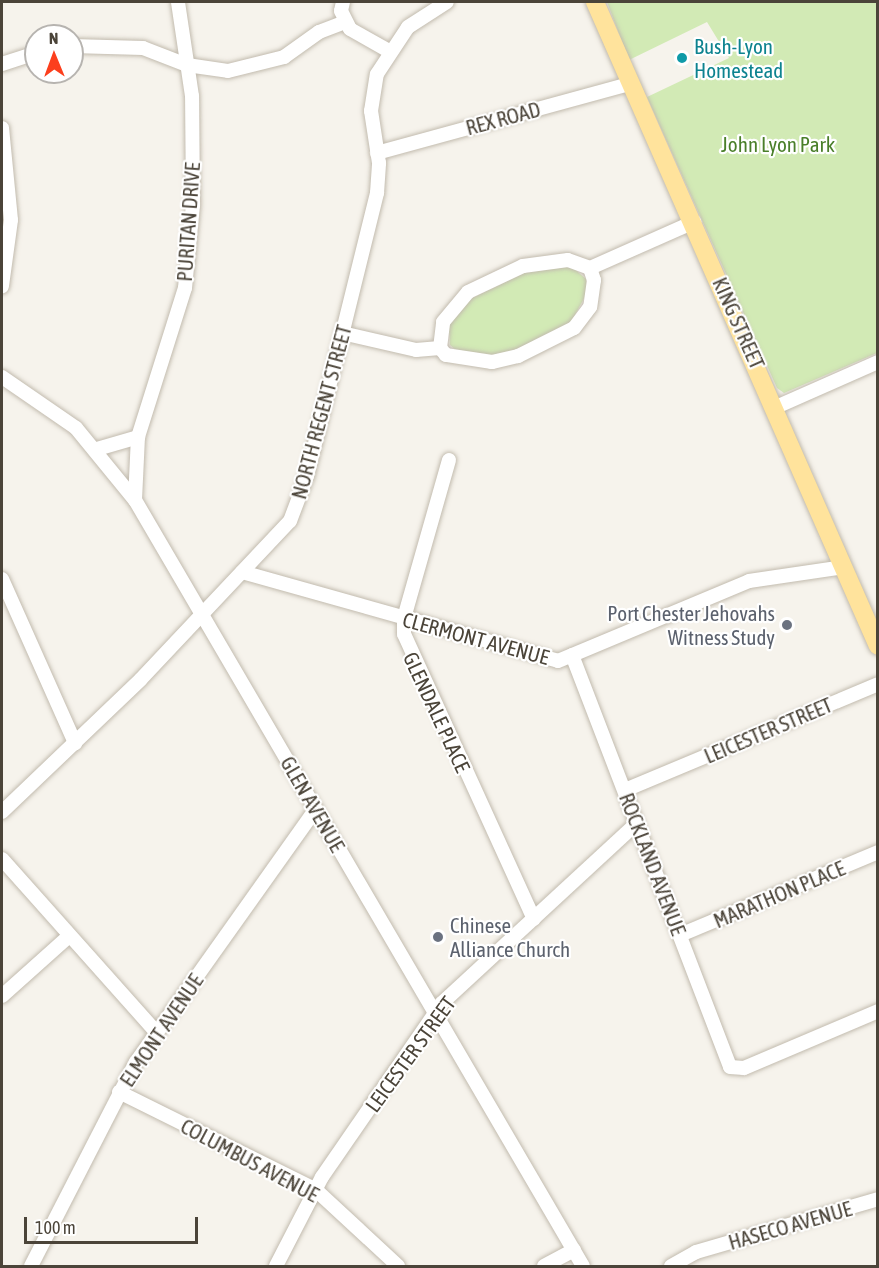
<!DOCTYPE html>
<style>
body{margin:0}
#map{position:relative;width:879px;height:1268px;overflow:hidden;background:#f6f3ec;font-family:"Asap Condensed",sans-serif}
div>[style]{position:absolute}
.green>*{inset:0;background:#d2eab5}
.roads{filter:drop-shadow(0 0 2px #c2bbae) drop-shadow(0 0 2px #c2bbae)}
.minor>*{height:14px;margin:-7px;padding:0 7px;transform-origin:7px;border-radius:7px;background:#fff}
.major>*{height:18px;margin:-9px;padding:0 9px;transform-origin:9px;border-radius:9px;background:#ffe39c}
.dots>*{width:16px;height:16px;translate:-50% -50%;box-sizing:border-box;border:3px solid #fff;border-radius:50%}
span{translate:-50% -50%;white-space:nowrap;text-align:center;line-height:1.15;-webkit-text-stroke:4.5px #fff;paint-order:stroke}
.culture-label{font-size:21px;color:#0d838f}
.left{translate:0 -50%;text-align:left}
.street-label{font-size:21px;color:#4b4439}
.park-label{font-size:21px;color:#4a7f2a}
.worship-label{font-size:21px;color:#5b616d}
.right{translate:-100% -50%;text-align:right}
.frame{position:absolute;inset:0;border:3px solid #4b4439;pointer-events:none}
.north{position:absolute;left:24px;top:24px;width:60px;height:60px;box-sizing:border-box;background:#fff;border:2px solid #b7b4b0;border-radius:50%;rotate:359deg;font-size:16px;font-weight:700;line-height:24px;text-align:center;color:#4b4439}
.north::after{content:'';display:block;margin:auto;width:21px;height:27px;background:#fc3f1d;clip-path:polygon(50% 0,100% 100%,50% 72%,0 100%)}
.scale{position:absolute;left:24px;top:1217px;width:174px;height:27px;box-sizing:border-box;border:3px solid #4b4439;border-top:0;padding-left:8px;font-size:18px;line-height:21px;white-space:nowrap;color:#4b4439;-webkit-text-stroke:4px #fff;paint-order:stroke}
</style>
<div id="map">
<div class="green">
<div style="clip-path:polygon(607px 2px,877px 2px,877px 353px,784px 393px,777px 388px,647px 97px,729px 58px,707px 22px,629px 60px)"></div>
<div style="clip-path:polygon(571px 266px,586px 279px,588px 291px,570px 324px,518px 351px,490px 356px,457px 351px,450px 345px,449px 324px,466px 301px,524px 273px)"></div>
</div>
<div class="roads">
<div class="minor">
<div style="left:343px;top:2px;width:9px;rotate:103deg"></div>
<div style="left:341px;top:11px;width:20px;rotate:63deg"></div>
<div style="left:350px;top:29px;width:45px;rotate:29.4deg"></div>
<div style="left:72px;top:46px;width:71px;rotate:1.6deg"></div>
<div style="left:143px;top:48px;width:47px;rotate:21.1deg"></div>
<div style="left:187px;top:65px;width:41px;rotate:8.3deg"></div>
<div style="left:228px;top:71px;width:58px;rotate:-14deg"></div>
<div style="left:284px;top:57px;width:43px;rotate:-35.5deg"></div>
<div style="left:319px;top:32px;width:28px;rotate:-21deg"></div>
<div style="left:2px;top:64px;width:36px;rotate:-18deg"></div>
<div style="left:2px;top:128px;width:92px;rotate:84.4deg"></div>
<div style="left:11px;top:220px;width:67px;rotate:97.8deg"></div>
<div style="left:377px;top:153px;width:262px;rotate:-15.3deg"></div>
<div style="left:568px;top:260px;width:23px;rotate:20deg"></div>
<div style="left:590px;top:268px;width:13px;rotate:72deg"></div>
<div style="left:594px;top:280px;width:27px;rotate:98deg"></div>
<div style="left:590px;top:307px;width:26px;rotate:127deg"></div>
<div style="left:574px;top:328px;width:63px;rotate:153.4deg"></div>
<div style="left:518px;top:356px;width:27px;rotate:167deg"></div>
<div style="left:492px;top:362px;width:47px;rotate:-171.3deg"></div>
<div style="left:446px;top:355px;width:9px;rotate:-131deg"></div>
<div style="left:440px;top:348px;width:26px;rotate:-83deg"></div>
<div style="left:443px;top:322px;width:39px;rotate:-50deg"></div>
<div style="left:468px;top:292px;width:61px;rotate:-25.3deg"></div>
<div style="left:523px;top:266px;width:45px;rotate:-7.6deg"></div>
<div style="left:590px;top:268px;width:114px;rotate:-23.9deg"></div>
<div style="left:342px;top:333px;width:76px;rotate:12.9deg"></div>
<div style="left:416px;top:350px;width:24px;rotate:-5deg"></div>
<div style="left:2px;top:377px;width:90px;rotate:34.6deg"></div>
<div style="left:76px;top:428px;width:93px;rotate:50.7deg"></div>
<div style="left:135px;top:500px;width:887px;rotate:59.68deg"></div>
<div style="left:776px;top:407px;width:111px;rotate:-23.8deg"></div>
<div style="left:97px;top:449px;width:43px;rotate:-16.3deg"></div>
<div style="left:449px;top:460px;width:164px;rotate:105.9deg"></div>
<div style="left:404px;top:618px;width:16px;rotate:90deg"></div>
<div style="left:404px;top:634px;width:313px;rotate:65.5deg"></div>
<div style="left:135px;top:500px;width:63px;rotate:-87.3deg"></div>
<div style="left:138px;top:437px;width:156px;rotate:-72.5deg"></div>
<div style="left:185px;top:288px;width:83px;rotate:-84.5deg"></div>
<div style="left:193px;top:205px;width:109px;rotate:-90.5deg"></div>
<div style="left:192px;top:96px;width:95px;rotate:-98.5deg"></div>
<div style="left:242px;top:572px;width:328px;rotate:15.7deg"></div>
<div style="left:558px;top:661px;width:207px;rotate:-22.7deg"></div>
<div style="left:749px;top:581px;width:96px;rotate:-8.4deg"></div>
<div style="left:2px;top:579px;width:180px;rotate:66deg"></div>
<div style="left:572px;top:655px;width:441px;rotate:69deg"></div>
<div style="left:730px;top:1067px;width:14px;rotate:4deg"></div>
<div style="left:744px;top:1068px;width:146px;rotate:-23deg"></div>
<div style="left:625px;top:790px;width:274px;rotate:-22.7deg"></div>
<div style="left:2px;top:812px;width:192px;rotate:-43.7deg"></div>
<div style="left:141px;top:679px;width:217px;rotate:-46.7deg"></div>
<div style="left:290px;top:521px;width:48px;rotate:-69.3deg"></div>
<div style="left:307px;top:476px;width:292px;rotate:-76.1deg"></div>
<div style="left:377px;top:193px;width:30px;rotate:-86deg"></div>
<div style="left:379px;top:163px;width:53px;rotate:-98.7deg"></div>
<div style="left:371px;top:111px;width:37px;rotate:-81deg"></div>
<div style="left:377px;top:74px;width:56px;rotate:-56.6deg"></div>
<div style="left:408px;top:27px;width:46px;rotate:-32.7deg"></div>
<div style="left:2px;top:859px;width:232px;rotate:48.3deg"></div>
<div style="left:680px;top:935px;width:215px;rotate:-22.7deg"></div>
<div style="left:2px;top:996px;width:90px;rotate:-41.8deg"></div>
<div style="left:119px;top:1092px;width:220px;rotate:26.4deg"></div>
<div style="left:316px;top:1190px;width:112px;rotate:42.8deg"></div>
<div style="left:31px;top:1266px;width:229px;rotate:-62.8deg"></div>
<div style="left:136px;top:1062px;width:310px;rotate:-54.6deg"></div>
<div style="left:276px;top:1266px;width:100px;rotate:-62.7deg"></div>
<div style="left:322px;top:1177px;width:211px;rotate:-55.4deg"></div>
<div style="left:442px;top:1003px;width:264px;rotate:-42.7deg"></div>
<div style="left:544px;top:1266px;width:34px;rotate:-28deg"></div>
<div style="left:671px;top:1266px;width:29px;rotate:-29deg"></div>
<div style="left:696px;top:1252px;width:190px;rotate:-16.2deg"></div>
</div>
<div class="major">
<div style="left:595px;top:2px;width:703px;rotate:66.28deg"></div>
</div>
</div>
<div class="dots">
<div style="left:682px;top:58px;background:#0f9aa8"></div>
<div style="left:787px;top:625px;background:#6b7280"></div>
<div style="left:438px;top:937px;background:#6b7280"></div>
</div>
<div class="culture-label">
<span class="left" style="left:694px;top:58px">Bush-Lyon<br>Homestead</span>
</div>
<div class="street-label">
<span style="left:503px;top:118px;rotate:-15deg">REX ROAD</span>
<span style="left:188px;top:222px;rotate:-86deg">PURITAN DRIVE</span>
<span style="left:739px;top:323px;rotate:66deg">KING STREET</span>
<span style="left:321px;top:412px;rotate:-75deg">NORTH REGENT STREET</span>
<span style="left:476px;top:638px;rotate:15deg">CLERMONT AVENUE</span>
<span style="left:437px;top:712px;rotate:65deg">GLENDALE PLACE</span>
<span style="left:768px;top:730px;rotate:-23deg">LEICESTER STREET</span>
<span style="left:313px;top:804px;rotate:60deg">GLEN AVENUE</span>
<span style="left:653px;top:864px;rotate:69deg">ROCKLAND AVENUE</span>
<span style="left:779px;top:894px;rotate:-23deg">MARATHON PLACE</span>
<span style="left:161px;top:1030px;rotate:-56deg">ELMONT AVENUE</span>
<span style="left:410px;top:1054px;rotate:-54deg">LEICESTER STREET</span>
<span style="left:250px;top:1160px;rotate:28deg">COLUMBUS AVENUE</span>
<span style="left:790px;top:1225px;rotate:-16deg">HASECO AVENUE</span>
</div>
<div class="park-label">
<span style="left:778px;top:144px">John Lyon Park</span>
</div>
<div class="worship-label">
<span class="right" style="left:775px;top:625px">Port Chester Jehovahs<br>Witness Study</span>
<span class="left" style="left:450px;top:937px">Chinese<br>Alliance Church</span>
</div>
<div class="frame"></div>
<div class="north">N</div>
<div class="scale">100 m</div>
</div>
